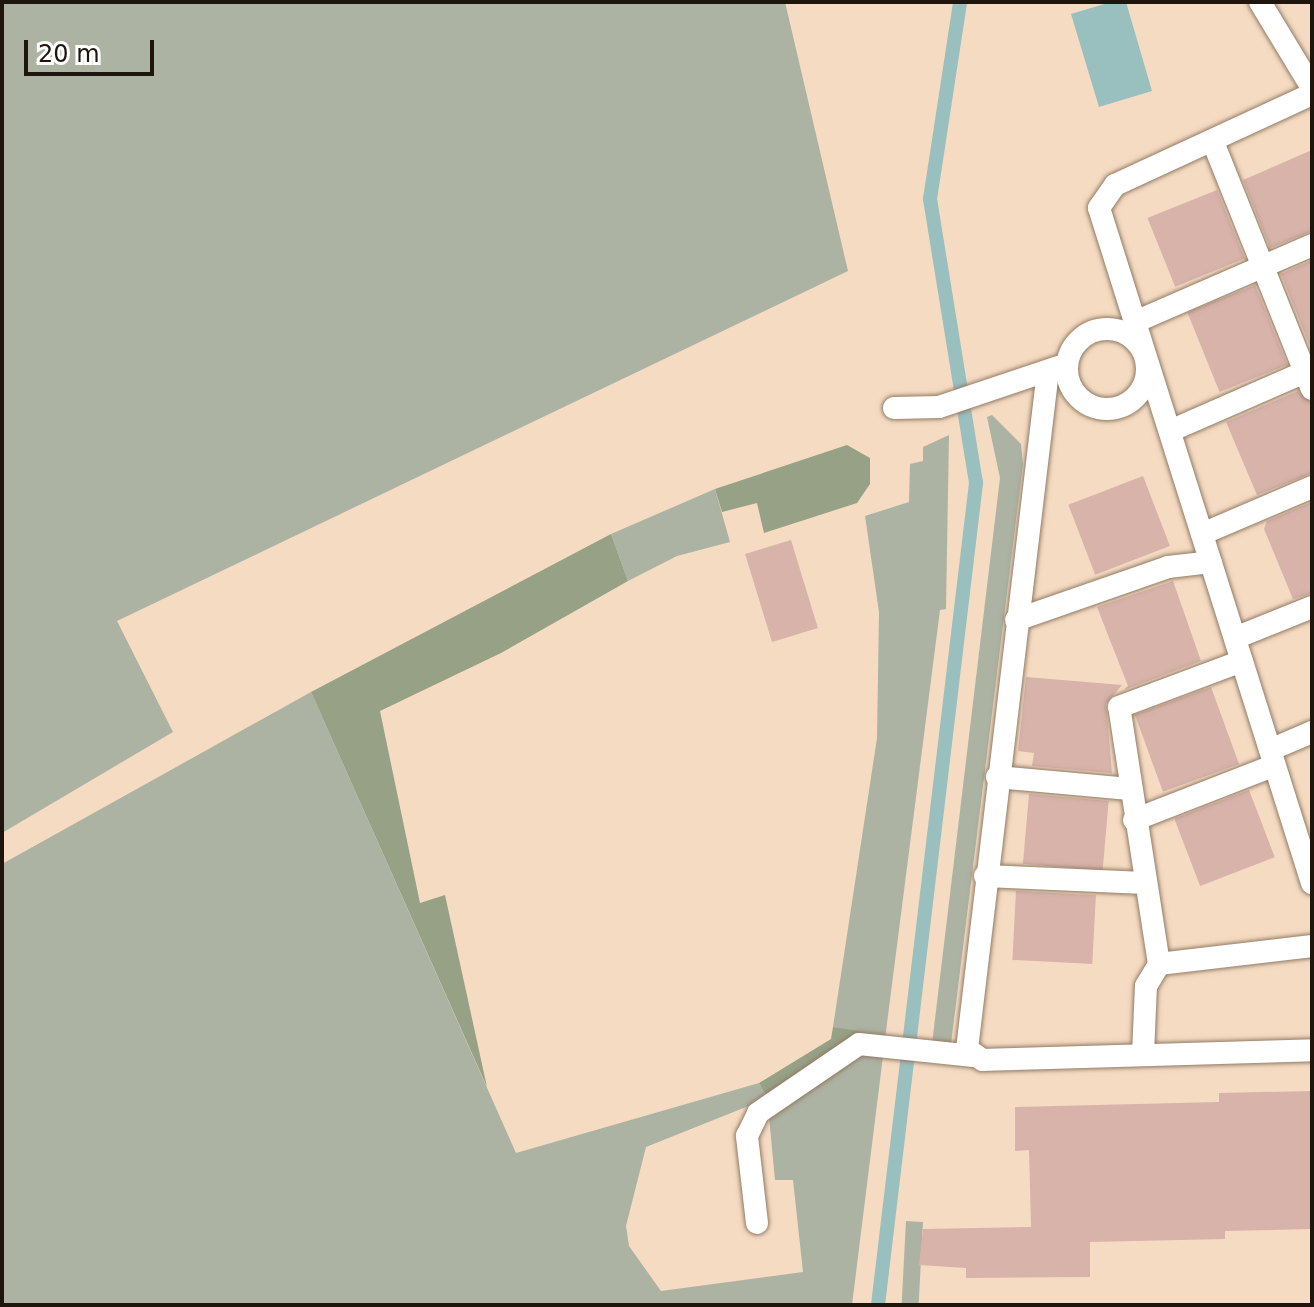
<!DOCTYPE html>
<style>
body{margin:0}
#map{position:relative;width:1314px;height:1307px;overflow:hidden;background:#f5dbc2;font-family:"DejaVu Sans",sans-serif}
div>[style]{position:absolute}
.green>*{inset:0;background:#acb3a3;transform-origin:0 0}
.forest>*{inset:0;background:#96a186}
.water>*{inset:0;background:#99bfbf}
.stream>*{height:14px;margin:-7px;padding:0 7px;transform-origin:7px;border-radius:7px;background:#99bfbf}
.building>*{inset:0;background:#d7b3aa;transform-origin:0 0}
.roads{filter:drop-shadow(0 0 2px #927b65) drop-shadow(0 0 2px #927b65)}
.service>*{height:22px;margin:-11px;padding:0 11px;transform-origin:11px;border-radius:11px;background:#fff}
.service>.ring{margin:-11px;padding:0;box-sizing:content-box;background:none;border:22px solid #fff;border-radius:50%}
span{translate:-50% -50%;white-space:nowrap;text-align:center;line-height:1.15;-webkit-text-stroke:7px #fff;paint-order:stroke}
.frame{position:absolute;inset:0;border:4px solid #1e150c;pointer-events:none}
.scale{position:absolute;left:24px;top:40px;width:130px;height:36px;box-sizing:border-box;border:4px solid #1e150c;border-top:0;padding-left:10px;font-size:24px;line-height:28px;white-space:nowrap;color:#1e150c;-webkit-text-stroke:6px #fff;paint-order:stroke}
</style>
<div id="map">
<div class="green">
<div style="clip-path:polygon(2px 2px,785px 2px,848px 271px,117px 621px,173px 732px,2px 833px)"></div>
<div style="clip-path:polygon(992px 415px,1021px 444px,1023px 464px,951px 1044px,932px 1044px,1000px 478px,987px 417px)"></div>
<div style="clip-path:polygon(949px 435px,946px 609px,940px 610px,885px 1039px,833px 1027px,877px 738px,879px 612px,865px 516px,909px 502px,910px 464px,923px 461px,923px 447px)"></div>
<div style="clip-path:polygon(715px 489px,730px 542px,677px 556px,628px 581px,611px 534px)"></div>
<div style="clip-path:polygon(311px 692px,516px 1153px,759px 1083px,766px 1096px,756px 1103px,646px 1147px,626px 1226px,629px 1246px,661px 1291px,803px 1272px,793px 1180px,775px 1180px,769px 1117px,857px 1051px,883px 1056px,852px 1305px,2px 1305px,2px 864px)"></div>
<div style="left:906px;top:1221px;width:17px;height:85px;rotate:3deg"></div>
</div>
<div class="forest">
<div style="clip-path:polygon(847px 445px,870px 458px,870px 484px,857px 503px,764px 533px,757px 503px,722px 512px,715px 489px)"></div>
<div style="clip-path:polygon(611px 534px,628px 581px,501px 653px,380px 711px,420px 903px,445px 895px,487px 1087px,311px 692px)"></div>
<div style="clip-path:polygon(833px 1027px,858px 1031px,857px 1042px,840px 1044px,766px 1096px,759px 1083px,831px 1039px)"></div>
</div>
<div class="water">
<div style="clip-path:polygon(1111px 2px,1126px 2px,1152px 91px,1099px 107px,1071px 14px)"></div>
</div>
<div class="stream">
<div style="left:878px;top:1305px;width:828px;rotate:-83.2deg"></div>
<div style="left:976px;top:483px;width:288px;rotate:-99.2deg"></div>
<div style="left:930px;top:199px;width:199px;rotate:-81.3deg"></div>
</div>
<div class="building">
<div style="clip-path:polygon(1312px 150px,1312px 231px,1270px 248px,1243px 180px)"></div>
<div style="left:1217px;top:190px;width:74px;height:75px;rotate:68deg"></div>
<div style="clip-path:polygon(1312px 260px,1312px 351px,1281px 274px)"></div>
<div style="left:1255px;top:285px;width:86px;height:73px;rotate:68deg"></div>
<div style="clip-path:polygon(1298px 391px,1312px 403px,1312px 473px,1257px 495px,1226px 422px)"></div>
<div style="left:1143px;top:476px;width:75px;height:80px;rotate:69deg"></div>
<div style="clip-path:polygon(1312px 502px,1312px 593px,1293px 599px,1264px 529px,1267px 521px)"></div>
<div style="left:791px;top:540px;width:92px;height:48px;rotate:73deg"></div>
<div style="clip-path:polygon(1173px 581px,1201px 661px,1124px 690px,1128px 686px,1097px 607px)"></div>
<div style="clip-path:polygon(1026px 677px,1122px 685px,1106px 704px,1112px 773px,1032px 766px,1034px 753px,1018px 751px)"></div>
<div style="left:1211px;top:687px;width:82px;height:81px;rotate:70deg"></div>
<div style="left:1249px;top:790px;width:72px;height:80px;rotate:69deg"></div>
<div style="left:1029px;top:794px;width:80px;height:70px;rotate:5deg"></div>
<div style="left:1016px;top:891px;width:80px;height:69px;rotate:3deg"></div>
<div style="clip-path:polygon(1312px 1091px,1312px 1229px,1225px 1231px,1225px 1239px,1090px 1242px,1090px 1277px,966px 1278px,966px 1268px,919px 1265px,923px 1229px,1031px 1227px,1029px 1150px,1015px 1151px,1015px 1107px,1219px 1102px,1219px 1093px)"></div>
</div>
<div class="roads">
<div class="service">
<div style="left:1260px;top:2px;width:100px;rotate:58.8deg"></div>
<div style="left:1312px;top:94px;width:217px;rotate:155.2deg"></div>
<div style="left:1115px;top:185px;width:28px;rotate:125deg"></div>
<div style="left:1099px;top:208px;width:708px;rotate:72.49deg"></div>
<div style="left:1213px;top:142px;width:266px;rotate:68.2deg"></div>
<div style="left:1135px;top:322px;width:193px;rotate:-23.5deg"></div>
<div class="ring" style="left:1067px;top:329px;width:58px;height:58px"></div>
<div style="left:1048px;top:371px;width:683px;rotate:96.81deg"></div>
<div style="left:967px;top:1049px;width:19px;rotate:35deg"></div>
<div style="left:983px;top:1060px;width:329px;rotate:-1.7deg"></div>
<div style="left:894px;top:408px;width:45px;rotate:-1.3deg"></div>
<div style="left:939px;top:407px;width:126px;rotate:-18.6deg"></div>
<div style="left:1170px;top:431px;width:155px;rotate:-23.6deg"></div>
<div style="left:1202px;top:534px;width:120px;rotate:-23.1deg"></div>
<div style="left:1016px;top:620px;width:161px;rotate:-19.2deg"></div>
<div style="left:1168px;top:567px;width:43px;rotate:-6.6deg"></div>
<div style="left:1235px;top:638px;width:83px;rotate:-21.9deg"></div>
<div style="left:1270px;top:750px;width:46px;rotate:-23.2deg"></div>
<div style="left:997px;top:777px;width:133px;rotate:5.2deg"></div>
<div style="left:1134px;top:820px;width:151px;rotate:-21.3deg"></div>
<div style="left:985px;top:876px;width:160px;rotate:2.5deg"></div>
<div style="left:1159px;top:964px;width:260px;rotate:-98.8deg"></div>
<div style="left:1119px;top:707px;width:131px;rotate:-20.5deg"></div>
<div style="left:1143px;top:1054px;width:68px;rotate:-87.5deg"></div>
<div style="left:1146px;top:986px;width:26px;rotate:-59deg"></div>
<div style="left:1159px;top:964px;width:154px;rotate:-6.7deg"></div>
<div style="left:757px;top:1223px;width:88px;rotate:-96.6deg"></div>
<div style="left:747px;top:1136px;width:25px;rotate:-64deg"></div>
<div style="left:758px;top:1113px;width:122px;rotate:-34.3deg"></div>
<div style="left:859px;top:1044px;width:115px;rotate:6deg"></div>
</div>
</div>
<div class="frame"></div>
<div class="scale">20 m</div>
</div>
